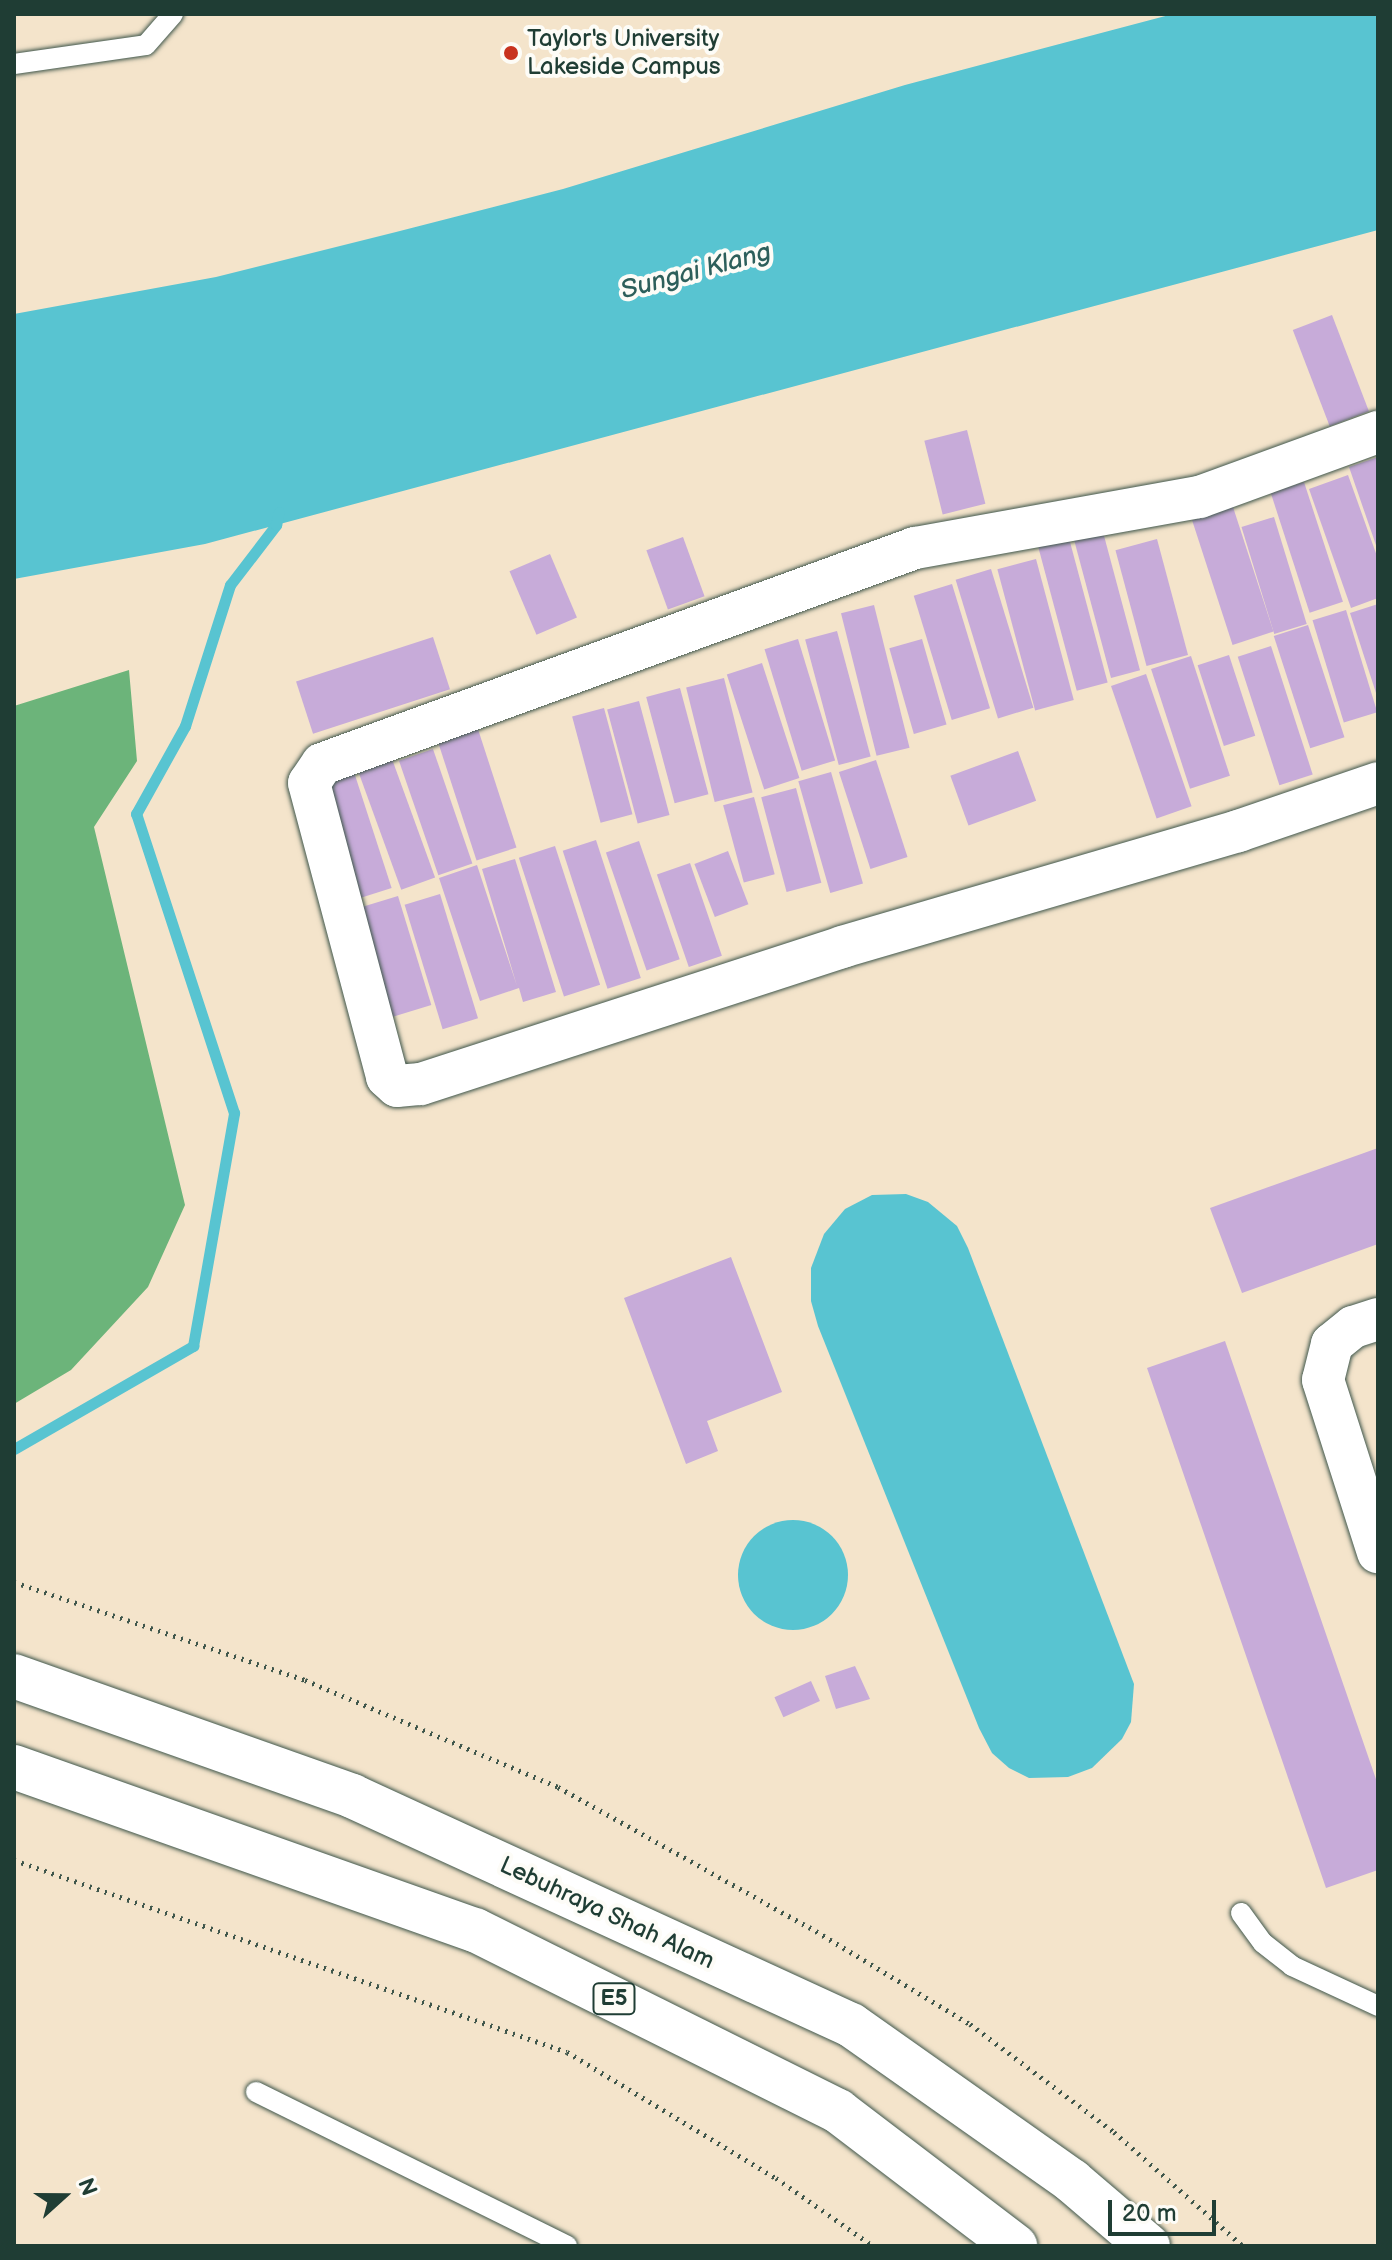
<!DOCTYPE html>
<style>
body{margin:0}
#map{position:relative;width:1392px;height:2260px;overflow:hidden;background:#f4e4cb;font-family:"Balsamiq Sans",sans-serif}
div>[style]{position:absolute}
.forest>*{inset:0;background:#6cb47a}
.water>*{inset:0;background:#58c4d1}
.round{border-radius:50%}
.stream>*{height:11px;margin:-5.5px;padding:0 5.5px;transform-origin:5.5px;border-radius:5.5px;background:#58c4d1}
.building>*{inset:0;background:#c7abd9;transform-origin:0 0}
.path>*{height:5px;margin-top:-2.5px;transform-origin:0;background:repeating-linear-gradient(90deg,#3f564b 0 2px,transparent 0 8px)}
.roads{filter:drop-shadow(0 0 2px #3f564b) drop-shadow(0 0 2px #3f564b)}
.lane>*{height:20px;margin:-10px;padding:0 10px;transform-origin:10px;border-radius:10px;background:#fff}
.street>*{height:42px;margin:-21px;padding:0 21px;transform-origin:21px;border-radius:21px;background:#fff}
.highway>*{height:44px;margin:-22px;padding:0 22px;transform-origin:22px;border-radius:22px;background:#fff}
.dots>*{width:22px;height:22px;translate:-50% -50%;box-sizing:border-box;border:4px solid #fdfcf7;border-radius:50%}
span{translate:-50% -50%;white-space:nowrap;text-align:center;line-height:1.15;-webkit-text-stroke:8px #fdfcf7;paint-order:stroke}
.shield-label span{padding:2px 6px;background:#fdfcf7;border:2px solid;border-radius:6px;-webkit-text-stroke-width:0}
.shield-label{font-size:22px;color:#1f3d34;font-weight:700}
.poi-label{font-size:24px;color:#1f3d34}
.left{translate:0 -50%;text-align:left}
.street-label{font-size:24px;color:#1f3d34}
.water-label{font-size:26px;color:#2d5f5b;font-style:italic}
.frame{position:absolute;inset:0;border:16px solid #1f3d34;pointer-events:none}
.north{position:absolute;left:24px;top:2156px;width:80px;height:80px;-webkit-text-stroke:6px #fdfcf7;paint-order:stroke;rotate:69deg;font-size:22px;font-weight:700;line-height:32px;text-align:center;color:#1f3d34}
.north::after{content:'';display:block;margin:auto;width:28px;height:36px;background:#1f3d34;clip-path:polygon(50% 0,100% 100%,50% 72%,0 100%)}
.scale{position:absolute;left:1108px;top:2200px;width:108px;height:36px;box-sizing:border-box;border:4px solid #1f3d34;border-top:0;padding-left:10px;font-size:24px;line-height:28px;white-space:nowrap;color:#1f3d34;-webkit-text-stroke:6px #fdfcf7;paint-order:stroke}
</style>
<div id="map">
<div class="forest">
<div style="clip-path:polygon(129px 670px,137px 761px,94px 827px,185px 1205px,148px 1287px,71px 1370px,14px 1404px,14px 706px)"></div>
</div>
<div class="water">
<div style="clip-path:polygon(1173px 14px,1378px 14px,1378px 230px,205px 544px,14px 579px,14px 314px,216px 277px,396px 232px,563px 189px,905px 85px)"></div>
<div style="clip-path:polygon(906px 1194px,928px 1202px,957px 1226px,968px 1248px,1134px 1684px,1131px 1722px,1122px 1739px,1092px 1768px,1068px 1777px,1029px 1778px,1009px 1768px,992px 1753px,979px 1728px,818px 1326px,811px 1301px,811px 1268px,824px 1234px,845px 1209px,872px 1195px)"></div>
<div class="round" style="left:738px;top:1520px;width:110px;height:110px"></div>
</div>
<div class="stream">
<div style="left:14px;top:1449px;width:207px;rotate:-29.9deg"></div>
<div style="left:193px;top:1346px;width:237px;rotate:-80deg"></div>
<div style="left:234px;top:1113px;width:315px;rotate:-108.1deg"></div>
<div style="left:136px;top:814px;width:101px;rotate:-60.9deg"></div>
<div style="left:185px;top:726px;width:148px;rotate:-72.3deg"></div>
<div style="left:230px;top:585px;width:76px;rotate:-52.5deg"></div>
<div style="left:276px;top:525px;width:13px;rotate:-77deg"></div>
</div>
<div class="building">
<div style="left:1332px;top:315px;width:103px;height:42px;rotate:69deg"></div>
<div style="left:967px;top:430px;width:76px;height:44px;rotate:76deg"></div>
<div style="clip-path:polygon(1378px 457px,1378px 551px,1349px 467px)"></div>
<div style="clip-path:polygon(1348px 475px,1378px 559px,1378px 598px,1351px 608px,1309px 489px)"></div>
<div style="left:1304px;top:482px;width:126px;height:35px;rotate:72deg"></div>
<div style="left:1233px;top:507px;width:131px;height:43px;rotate:72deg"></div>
<div style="left:1274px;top:517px;width:112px;height:34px;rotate:73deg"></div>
<div style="left:1066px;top:527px;width:161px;height:32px;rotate:75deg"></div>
<div style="left:1103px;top:532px;width:143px;height:30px;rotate:75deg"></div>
<div style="left:683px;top:537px;width:63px;height:39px;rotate:70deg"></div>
<div style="left:1157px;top:539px;width:120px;height:43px;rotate:75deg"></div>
<div style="left:550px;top:554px;width:69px;height:44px;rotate:67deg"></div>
<div style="left:1036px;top:559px;width:146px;height:40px;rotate:75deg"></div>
<div style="left:991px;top:569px;width:145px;height:37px;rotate:73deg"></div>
<div style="left:952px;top:584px;width:130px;height:40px;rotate:73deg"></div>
<div style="clip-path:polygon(1378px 604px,1378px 696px,1377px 696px,1350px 613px)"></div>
<div style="left:874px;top:605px;width:147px;height:34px;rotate:76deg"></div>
<div style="left:1346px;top:610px;width:107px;height:35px;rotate:73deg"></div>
<div style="left:1308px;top:625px;width:118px;height:36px;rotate:72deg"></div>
<div style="left:837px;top:631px;width:130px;height:33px;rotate:75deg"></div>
<div style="left:433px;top:637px;width:55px;height:144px;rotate:72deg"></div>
<div style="left:798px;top:639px;width:127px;height:35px;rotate:73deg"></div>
<div style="left:922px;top:639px;width:89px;height:34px;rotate:74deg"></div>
<div style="left:1271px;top:646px;width:135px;height:35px;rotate:72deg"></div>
<div style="left:1229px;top:655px;width:85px;height:33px;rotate:72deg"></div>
<div style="left:1191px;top:656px;width:126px;height:42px;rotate:72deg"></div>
<div style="left:762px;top:663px;width:121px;height:37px;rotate:72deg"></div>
<div style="left:1146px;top:674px;width:140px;height:37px;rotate:71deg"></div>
<div style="left:724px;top:678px;width:118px;height:39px;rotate:76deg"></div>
<div style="left:680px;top:688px;width:110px;height:35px;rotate:75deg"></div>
<div style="left:639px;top:701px;width:118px;height:33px;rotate:75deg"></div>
<div style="left:604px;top:708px;width:110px;height:33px;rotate:75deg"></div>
<div style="left:476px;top:723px;width:131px;height:42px;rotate:72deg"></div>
<div style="left:433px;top:749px;width:121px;height:36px;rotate:71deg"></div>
<div style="left:1018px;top:751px;width:53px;height:72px;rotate:70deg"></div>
<div style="left:392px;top:759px;width:126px;height:36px;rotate:70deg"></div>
<div style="left:876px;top:760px;width:102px;height:39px;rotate:72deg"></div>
<div style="left:353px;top:769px;width:125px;height:38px;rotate:72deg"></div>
<div style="left:831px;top:772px;width:116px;height:34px;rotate:74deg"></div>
<div style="left:796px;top:788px;width:98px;height:36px;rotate:75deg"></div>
<div style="left:754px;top:797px;width:80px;height:32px;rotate:75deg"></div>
<div style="left:596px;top:840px;width:145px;height:35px;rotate:72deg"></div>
<div style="left:639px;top:841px;width:125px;height:35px;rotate:71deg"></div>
<div style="left:555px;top:846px;width:146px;height:38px;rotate:72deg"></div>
<div style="left:728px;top:851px;width:57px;height:36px;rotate:69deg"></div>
<div style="clip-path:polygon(515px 859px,556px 992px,523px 1002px,519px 988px,480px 1001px,439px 878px,477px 865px,517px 986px,482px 869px)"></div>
<div style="left:690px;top:863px;width:98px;height:35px;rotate:71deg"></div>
<div style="left:440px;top:894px;width:130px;height:37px;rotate:73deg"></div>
<div style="left:398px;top:896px;width:114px;height:49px;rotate:73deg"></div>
<div style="clip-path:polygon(1378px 1148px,1378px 1244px,1242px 1293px,1210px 1208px)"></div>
<div style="clip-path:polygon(731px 1257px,782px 1392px,707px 1421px,718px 1451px,686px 1464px,624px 1298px)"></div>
<div style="clip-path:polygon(1225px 1341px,1378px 1785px,1378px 1870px,1326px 1888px,1147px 1368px)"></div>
<div style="clip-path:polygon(855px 1666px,870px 1699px,836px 1709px,825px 1676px)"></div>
<div style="left:811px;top:1681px;width:22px;height:40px;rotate:66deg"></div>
</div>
<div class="path">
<div style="left:14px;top:1582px;width:307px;rotate:18.6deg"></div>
<div style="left:305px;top:1680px;width:275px;rotate:22.9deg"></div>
<div style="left:558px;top:1787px;width:287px;rotate:29.2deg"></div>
<div style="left:809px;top:1927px;width:188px;rotate:31.1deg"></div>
<div style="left:970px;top:2024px;width:180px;rotate:36.9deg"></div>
<div style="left:1114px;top:2132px;width:172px;rotate:41.5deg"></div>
<div style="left:14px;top:1860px;width:585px;rotate:19.15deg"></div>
<div style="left:567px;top:2052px;width:244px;rotate:31.1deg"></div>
<div style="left:776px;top:2178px;width:118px;rotate:35deg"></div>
</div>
<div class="roads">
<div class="lane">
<div style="left:14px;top:64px;width:133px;rotate:-8.2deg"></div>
<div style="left:146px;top:45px;width:41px;rotate:-48.9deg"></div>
<div style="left:1241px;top:1913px;width:37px;rotate:54deg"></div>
<div style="left:1263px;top:1943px;width:37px;rotate:38deg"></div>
<div style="left:1292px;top:1966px;width:95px;rotate:24.9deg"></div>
<div style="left:256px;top:2092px;width:347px;rotate:26.3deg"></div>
</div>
<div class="street">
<div style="left:1378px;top:432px;width:190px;rotate:160deg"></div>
<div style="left:1199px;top:497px;width:289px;rotate:169.8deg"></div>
<div style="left:915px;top:548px;width:631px;rotate:159.99deg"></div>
<div style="left:322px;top:764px;width:23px;rotate:124deg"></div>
<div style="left:309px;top:783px;width:304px;rotate:75.1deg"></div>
<div style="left:387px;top:1077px;width:13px;rotate:42deg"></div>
<div style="left:397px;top:1086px;width:24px;rotate:-5deg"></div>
<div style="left:421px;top:1084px;width:443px;rotate:-18deg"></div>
<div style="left:842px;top:947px;width:413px;rotate:-16.3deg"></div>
<div style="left:1238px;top:831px;width:148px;rotate:-18.9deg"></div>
<div style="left:1378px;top:1319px;width:26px;rotate:162deg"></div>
<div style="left:1353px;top:1327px;width:27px;rotate:141deg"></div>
<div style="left:1332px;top:1344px;width:37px;rotate:104deg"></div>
<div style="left:1323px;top:1380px;width:181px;rotate:72.3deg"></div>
</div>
<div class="highway">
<div style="left:14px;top:1676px;width:359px;rotate:19.5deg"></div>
<div style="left:352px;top:1796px;width:549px;rotate:24.65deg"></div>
<div style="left:851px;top:2025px;width:271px;rotate:35.2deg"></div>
<div style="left:1072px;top:2181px;width:100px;rotate:40.5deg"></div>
<div style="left:14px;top:1767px;width:489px;rotate:19.5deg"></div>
<div style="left:475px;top:1930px;width:406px;rotate:26.5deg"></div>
<div style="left:838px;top:2111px;width:223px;rotate:37.3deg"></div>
</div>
</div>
<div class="dots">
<div style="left:511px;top:53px;background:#c8321e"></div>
</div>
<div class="shield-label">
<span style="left:614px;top:1999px">E5</span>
</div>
<div class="poi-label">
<span class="left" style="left:527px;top:53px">Taylor's University<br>Lakeside Campus</span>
</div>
<div class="street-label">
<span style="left:607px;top:1913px;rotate:25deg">Lebuhraya Shah Alam</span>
</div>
<div class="water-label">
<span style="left:696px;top:272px;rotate:-15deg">Sungai Klang</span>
</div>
<div class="frame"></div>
<div class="north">N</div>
<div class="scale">20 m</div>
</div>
